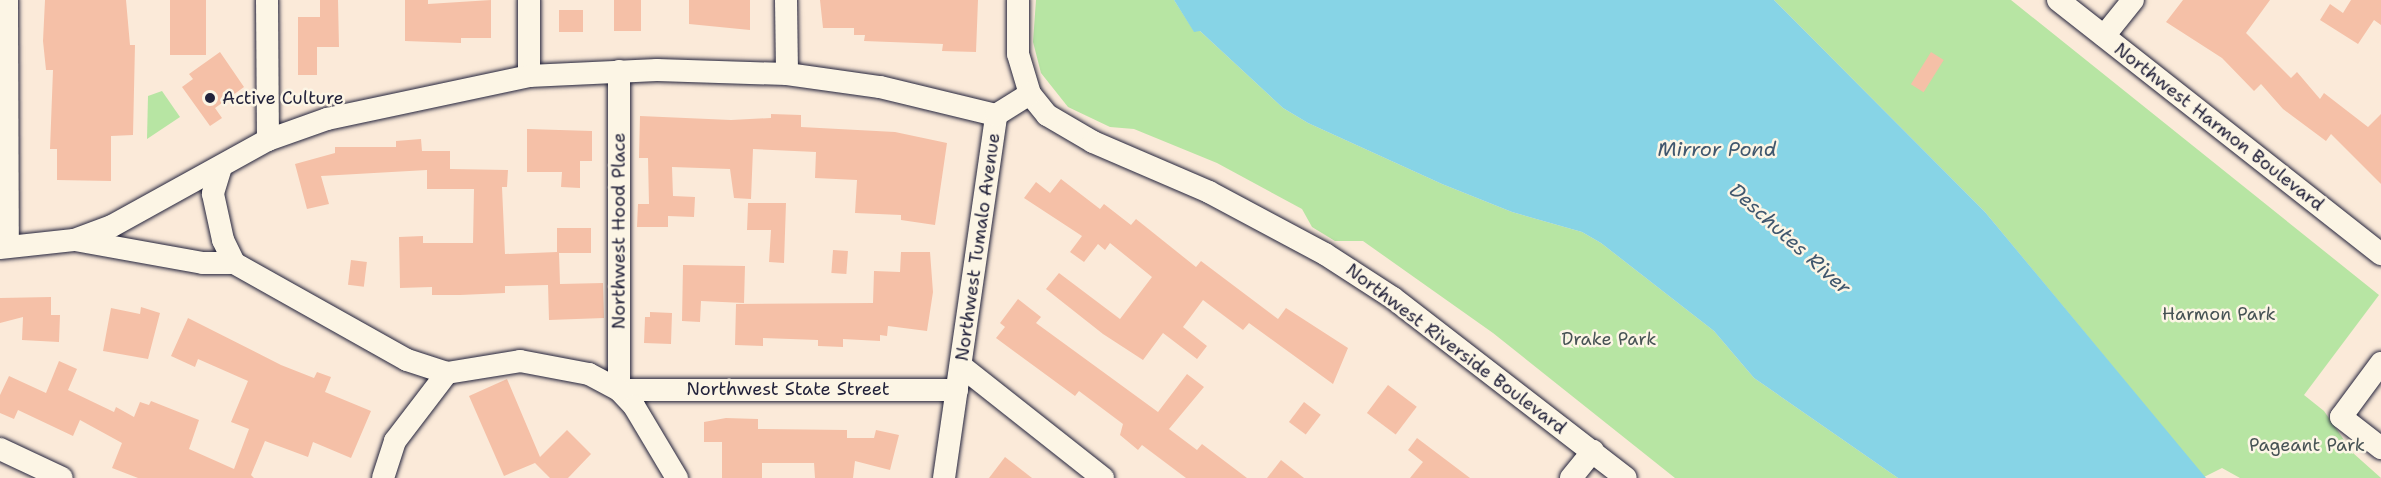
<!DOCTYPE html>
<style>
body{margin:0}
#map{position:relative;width:2381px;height:478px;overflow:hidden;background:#fbead9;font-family:"Shantell Sans",sans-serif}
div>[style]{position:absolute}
.green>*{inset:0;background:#b7e5a3}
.water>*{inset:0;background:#87d4e6}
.building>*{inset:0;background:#f5c0a7;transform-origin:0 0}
.roads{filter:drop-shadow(0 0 2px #22223b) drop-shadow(0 0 2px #22223b)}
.minor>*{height:22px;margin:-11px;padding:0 11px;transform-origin:11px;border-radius:11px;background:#fcf5e5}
.dots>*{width:16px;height:16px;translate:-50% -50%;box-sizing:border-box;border:3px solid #fcf5e5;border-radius:50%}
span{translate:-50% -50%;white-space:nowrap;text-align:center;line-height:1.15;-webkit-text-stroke:5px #fcf5e5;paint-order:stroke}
.poi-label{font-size:18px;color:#22223b}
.left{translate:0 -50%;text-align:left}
.street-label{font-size:18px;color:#22223b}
.park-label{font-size:18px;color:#475355}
.water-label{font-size:20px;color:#40576e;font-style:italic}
</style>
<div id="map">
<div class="green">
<div style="clip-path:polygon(1036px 0,1174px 0,1194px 31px,1200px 31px,1283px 108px,1308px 123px,1442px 184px,1512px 212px,1582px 232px,1601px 243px,1714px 331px,1754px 378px,1898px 478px,1675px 478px,1493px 333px,1363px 241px,1335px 241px,1312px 227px,1302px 209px,1217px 163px,1134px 129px,1110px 127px,1068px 107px,1041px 73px,1033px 42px)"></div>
<div style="clip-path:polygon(1774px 0,2011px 0,2379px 295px,2304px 395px,2324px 411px,2353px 453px,2381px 478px,2240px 478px,2222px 468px,2204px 477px,1985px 212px)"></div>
<div style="clip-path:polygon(162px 91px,180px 117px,147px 139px,148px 96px)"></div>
</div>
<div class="water">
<div style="clip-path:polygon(1174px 0,1774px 0,1985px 212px,2206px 478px,1898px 478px,1754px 378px,1714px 331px,1601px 243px,1582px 232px,1512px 212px,1442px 184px,1308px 123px,1283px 108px,1200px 31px,1194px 32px)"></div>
</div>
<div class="building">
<div style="clip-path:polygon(45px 0,126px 0,130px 45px,135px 45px,133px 135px,111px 136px,111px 181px,57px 180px,57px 149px,50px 149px,53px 70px,46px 70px,43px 41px)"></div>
<div style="left:170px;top:0;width:36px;height:55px"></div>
<div style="clip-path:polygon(320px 0,338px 0,339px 47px,317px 47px,317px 75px,298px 75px,298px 17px,320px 17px)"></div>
<div style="clip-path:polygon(405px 0,428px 0,428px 4px,491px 0,491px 38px,461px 38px,461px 43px,405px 41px)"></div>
<div style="left:614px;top:0;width:27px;height:31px"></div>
<div style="clip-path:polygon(689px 0,750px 0,750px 30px,689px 24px)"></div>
<div style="clip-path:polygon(820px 0,978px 0,976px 52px,942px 51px,943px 44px,864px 41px,865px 35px,854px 35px,854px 28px,823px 28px)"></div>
<div style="clip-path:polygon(2183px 0,2270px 0,2246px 33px,2291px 78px,2297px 72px,2320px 99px,2324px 93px,2368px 127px,2381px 114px,2381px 184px,2331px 134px,2326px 141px,2283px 109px,2261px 84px,2254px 91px,2222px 58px,2166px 22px)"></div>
<div style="clip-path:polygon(2351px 0,2381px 0,2381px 25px,2374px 20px,2358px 44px,2320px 20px,2330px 4px,2343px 13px)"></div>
<div style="left:559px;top:10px;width:24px;height:22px"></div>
<div style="clip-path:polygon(220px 52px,244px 87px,215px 108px,222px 118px,210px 126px,182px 87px,193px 79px,189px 74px)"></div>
<div style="left:1931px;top:52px;width:15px;height:38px;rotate:32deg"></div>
<div style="clip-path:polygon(771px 114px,801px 115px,801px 127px,895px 132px,947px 143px,935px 225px,901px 220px,901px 215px,855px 213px,857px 180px,815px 178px,816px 152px,753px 149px,751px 199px,734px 198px,730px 169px,672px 167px,673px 196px,695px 197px,694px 217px,668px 216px,668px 227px,637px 227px,638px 204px,649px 204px,648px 158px,639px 158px,640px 116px,731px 120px,771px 118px)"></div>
<div style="clip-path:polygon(527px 129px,592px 131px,592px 161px,580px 161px,580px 188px,561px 187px,562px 172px,527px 172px)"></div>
<div style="clip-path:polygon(421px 139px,422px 151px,450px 151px,450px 169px,508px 170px,507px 187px,502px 187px,505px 254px,557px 252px,557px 228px,591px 228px,591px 253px,559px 253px,560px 284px,603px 283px,604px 318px,549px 320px,548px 285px,505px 286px,505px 293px,460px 295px,432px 295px,432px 287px,400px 288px,399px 237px,423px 236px,423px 243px,473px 243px,474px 189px,427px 189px,427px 170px,321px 176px,329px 204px,307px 209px,295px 164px,335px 153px,335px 147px,396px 147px,396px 141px)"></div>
<div style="clip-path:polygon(1061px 179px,1100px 209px,1104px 204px,1131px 225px,1136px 219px,1196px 267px,1201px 261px,1278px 319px,1286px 308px,1348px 348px,1333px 384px,1249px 323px,1243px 330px,1203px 300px,1183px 327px,1207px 346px,1197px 359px,1163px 333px,1143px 360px,1103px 334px,1046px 289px,1059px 273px,1120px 319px,1152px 277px,1110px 243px,1105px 250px,1098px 244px,1084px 262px,1070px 252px,1082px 236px,1024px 198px,1036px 182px,1050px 193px)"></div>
<div style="clip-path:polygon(748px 203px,786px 203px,784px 263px,769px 262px,771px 230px,747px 230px)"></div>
<div style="left:833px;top:250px;width:15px;height:23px;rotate:4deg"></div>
<div style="clip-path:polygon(901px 252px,930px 252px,933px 292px,927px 331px,888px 326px,887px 336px,880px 335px,880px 341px,843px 339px,843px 347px,818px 346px,818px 340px,763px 338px,763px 346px,735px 345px,736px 304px,873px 303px,874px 271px,900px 272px)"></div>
<div style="left:351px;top:260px;width:16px;height:25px;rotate:7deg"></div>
<div style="clip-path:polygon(683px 265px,745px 266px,744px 303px,701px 301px,700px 322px,682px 321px)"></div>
<div style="clip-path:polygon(51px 297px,51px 315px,60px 315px,59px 342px,22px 340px,23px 317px,0 323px,0 298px)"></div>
<div style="clip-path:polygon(1018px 299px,1041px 317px,1036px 323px,1158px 412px,1187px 374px,1204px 387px,1169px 429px,1197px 450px,1202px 444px,1247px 478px,1186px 478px,1142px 445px,1138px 450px,1120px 435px,1123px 424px,1079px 391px,1075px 396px,996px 338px,1005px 327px,1000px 323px)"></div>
<div style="clip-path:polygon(141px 307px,160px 313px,148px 359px,103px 351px,111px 308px,140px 314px)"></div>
<div style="clip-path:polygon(650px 312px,672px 313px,671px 344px,644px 343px,645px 317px,650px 317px)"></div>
<div style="clip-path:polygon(188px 318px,281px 365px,314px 378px,317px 372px,331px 377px,325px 392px,371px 411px,351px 458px,313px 442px,308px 457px,265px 441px,251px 475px,254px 478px,138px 478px,112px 468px,122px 443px,80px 420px,73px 436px,18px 410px,14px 419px,0 413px,0 395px,9px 376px,46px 393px,59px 361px,77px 369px,68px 390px,114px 412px,116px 407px,134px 417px,140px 402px,149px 405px,151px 401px,199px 420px,189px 449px,234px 469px,249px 429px,231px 422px,248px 381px,198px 359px,195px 367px,171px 356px)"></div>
<div style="clip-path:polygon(507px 379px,540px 457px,567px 430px,591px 454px,568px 478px,550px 478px,535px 463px,504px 476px,469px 396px)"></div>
<div style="left:1388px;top:385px;width:36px;height:35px;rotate:37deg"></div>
<div style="left:1304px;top:402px;width:21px;height:25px;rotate:37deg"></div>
<div style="clip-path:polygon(726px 418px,758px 419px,758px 429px,847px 430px,847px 438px,874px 438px,876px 430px,899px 435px,890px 470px,855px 461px,853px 478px,815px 478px,814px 463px,762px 463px,762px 478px,722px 478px,722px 442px,704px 442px,704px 422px)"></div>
<div style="clip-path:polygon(1417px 438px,1470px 478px,1410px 478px,1423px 462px,1408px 450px)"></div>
<div style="clip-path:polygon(1005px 457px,1032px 478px,989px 478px)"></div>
<div style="clip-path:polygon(1281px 460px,1304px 478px,1267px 478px)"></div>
</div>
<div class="roads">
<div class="minor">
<div style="left:7px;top:0;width:245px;rotate:89.8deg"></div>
<div style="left:267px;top:0;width:140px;rotate:89.6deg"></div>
<div style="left:529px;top:0;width:76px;rotate:90deg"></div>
<div style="left:786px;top:0;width:74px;rotate:89.2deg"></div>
<div style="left:1018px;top:0;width:54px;rotate:90deg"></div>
<div style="left:1018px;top:54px;width:42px;rotate:73.3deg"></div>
<div style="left:1030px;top:94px;width:27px;rotate:51deg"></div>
<div style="left:1047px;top:115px;width:53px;rotate:30.4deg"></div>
<div style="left:1093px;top:142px;width:126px;rotate:23.3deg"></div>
<div style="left:1209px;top:192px;width:132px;rotate:28.1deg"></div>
<div style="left:1325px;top:254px;width:81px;rotate:32.9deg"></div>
<div style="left:1393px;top:298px;width:294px;rotate:37.7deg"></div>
<div style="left:2058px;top:0;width:411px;rotate:38.2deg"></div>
<div style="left:2104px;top:36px;width:46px;rotate:-51.1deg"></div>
<div style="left:619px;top:71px;width:319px;rotate:90deg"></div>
<div style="left:619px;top:390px;width:338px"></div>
<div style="left:221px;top:167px;width:28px;rotate:107deg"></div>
<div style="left:213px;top:194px;width:47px;rotate:77.7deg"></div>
<div style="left:223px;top:240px;width:25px;rotate:64deg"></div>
<div style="left:75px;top:240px;width:130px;rotate:10.2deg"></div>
<div style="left:203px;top:263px;width:31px"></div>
<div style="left:234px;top:263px;width:198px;rotate:29.3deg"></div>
<div style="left:407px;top:360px;width:42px;rotate:18deg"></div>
<div style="left:447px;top:373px;width:74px;rotate:-9.3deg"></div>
<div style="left:520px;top:361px;width:70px;rotate:10.7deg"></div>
<div style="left:589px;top:374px;width:34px;rotate:28deg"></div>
<div style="left:619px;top:390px;width:22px;rotate:47deg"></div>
<div style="left:634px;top:406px;width:84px;rotate:59.2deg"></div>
<div style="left:0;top:248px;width:74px;rotate:-6.2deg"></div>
<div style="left:74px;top:240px;width:40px;rotate:-20.2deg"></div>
<div style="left:112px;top:226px;width:178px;rotate:-28.9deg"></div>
<div style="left:268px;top:140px;width:63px;rotate:-19.6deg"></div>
<div style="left:327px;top:119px;width:207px;rotate:-12deg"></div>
<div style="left:529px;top:76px;width:128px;rotate:-2.7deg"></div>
<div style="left:657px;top:70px;width:130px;rotate:1.8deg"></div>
<div style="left:787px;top:74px;width:94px;rotate:8deg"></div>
<div style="left:880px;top:87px;width:119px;rotate:13.6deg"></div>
<div style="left:2381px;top:363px;width:67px;rotate:126.5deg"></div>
<div style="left:2341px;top:417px;width:51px;rotate:37.8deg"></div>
<div style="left:961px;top:366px;width:181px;rotate:38.3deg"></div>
<div style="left:0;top:449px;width:68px;rotate:25.1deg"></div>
<div style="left:383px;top:478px;width:39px;rotate:-72deg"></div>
<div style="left:395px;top:441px;width:86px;rotate:-52.6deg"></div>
<div style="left:944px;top:478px;width:367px;rotate:-81.8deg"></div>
<div style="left:996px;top:115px;width:40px;rotate:-32deg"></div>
<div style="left:1571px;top:478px;width:35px;rotate:-51deg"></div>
</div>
</div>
<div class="dots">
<div style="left:210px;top:98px;background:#22223b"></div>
</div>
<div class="poi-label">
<span class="left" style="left:222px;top:98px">Active Culture</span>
</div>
<div class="street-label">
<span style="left:2219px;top:127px;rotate:38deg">Northwest Harmon Boulevard</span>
<span style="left:619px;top:231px;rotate:-90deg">Northwest Hood Place</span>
<span style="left:978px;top:247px;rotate:-82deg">Northwest Tumalo Avenue</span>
<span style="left:1456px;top:349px;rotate:37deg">Northwest Riverside Boulevard</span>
<span style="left:788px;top:389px">Northwest State Street</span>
</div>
<div class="park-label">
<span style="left:2219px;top:314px">Harmon Park</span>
<span style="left:1609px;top:339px">Drake Park</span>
<span style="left:2307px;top:445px">Pageant Park</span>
</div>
<div class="water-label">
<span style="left:1717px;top:149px">Mirror Pond</span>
<span style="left:1790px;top:239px;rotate:42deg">Deschutes River</span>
</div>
</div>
